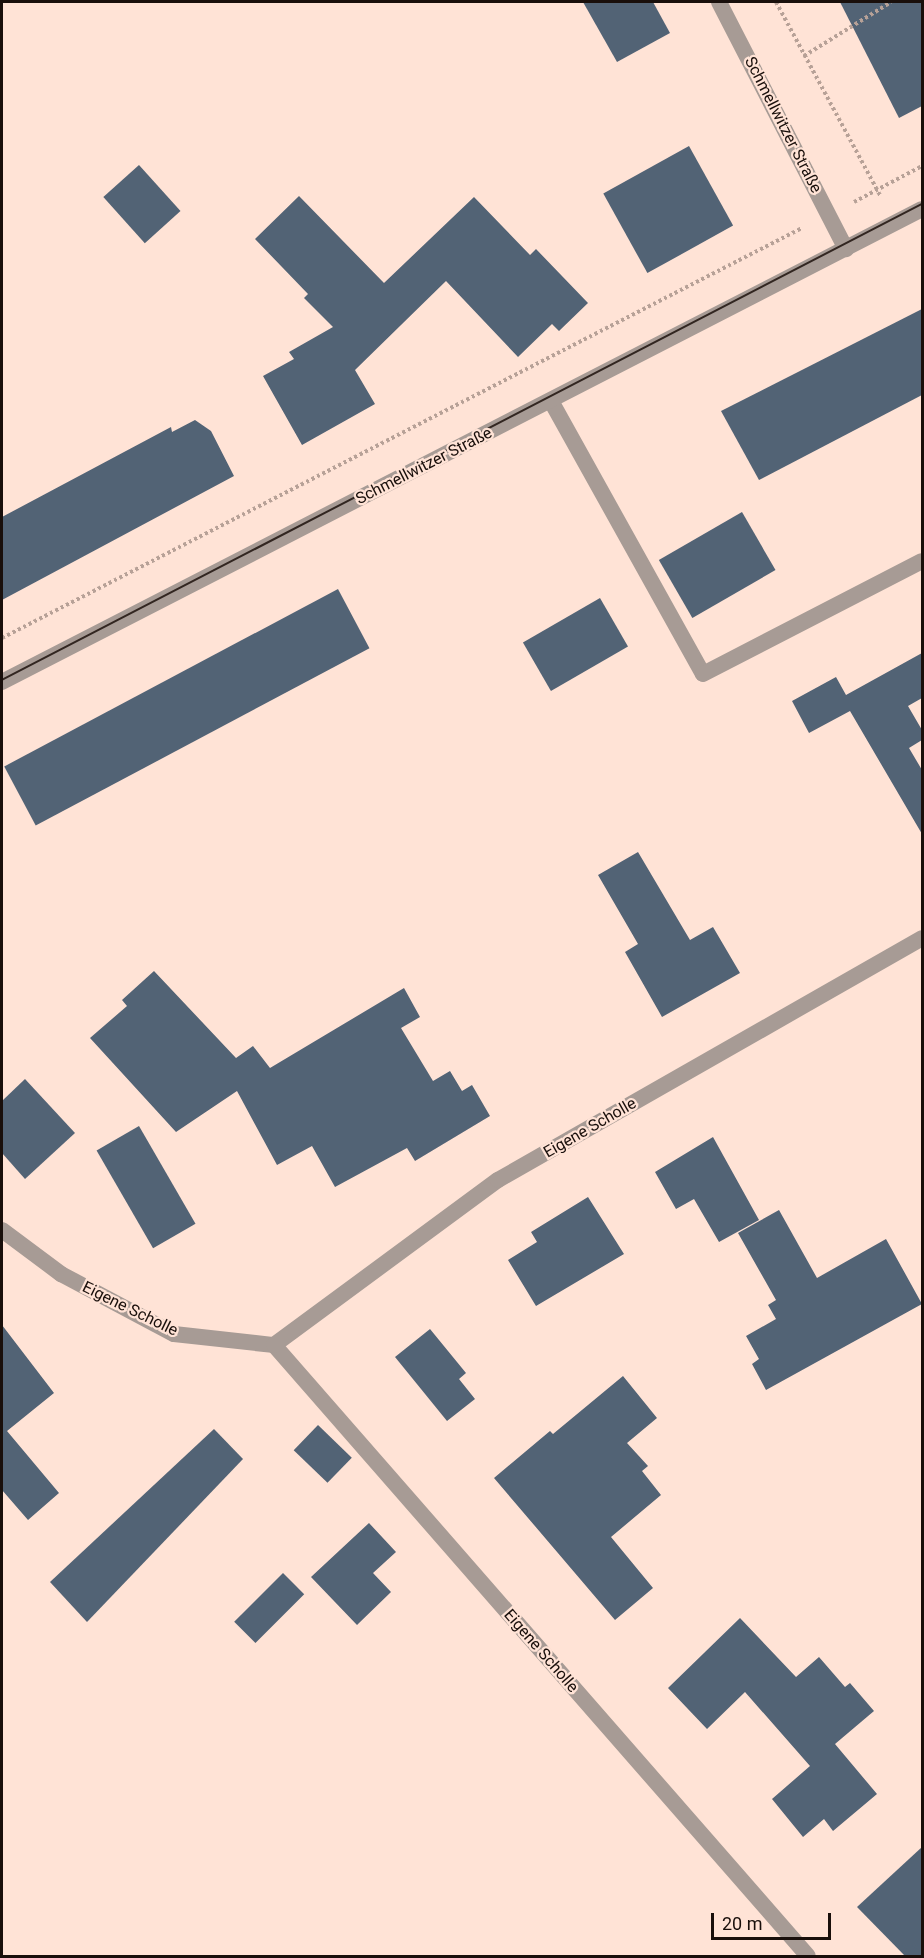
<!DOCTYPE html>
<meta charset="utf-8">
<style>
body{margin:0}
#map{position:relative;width:924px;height:1958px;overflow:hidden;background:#ffe3d6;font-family:Roboto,sans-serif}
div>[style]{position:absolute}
.building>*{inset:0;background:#526375;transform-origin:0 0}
.path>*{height:4px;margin-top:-2px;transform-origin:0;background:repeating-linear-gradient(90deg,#b7a197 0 3px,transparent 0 6px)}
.service>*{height:16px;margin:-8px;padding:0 8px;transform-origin:8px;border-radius:8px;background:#a79b95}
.minor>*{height:16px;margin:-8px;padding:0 8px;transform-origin:8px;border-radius:8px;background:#a79b95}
.tertiary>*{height:16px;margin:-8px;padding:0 8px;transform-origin:8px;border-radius:8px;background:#a79b95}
.tram>*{height:1.5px;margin:-0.75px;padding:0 0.75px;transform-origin:0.75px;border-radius:0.75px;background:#322621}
span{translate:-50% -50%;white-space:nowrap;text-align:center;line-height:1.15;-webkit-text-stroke:4.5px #ffe3d6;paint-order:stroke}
.street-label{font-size:16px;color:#190f0b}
.frame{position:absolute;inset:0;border:3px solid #190f0b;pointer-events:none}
.scale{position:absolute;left:711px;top:1913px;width:120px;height:27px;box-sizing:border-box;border:3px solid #190f0b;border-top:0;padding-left:8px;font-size:18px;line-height:21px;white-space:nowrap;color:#190f0b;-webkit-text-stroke:4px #ffe3d6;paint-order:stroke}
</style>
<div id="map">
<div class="building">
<div style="clip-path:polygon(583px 2px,653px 2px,670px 33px,617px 62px)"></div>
<div style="clip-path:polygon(840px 2px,922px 2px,922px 106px,899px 118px)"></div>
<div style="left:689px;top:146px;width:91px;height:98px;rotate:61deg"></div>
<div style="left:139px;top:165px;width:62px;height:48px;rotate:48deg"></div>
<div style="clip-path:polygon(299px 196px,384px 283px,474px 197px,530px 255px,536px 249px,588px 303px,559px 331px,552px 324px,518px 357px,446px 281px,355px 370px,375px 404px,302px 445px,263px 376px,294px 359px,289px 352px,333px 327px,304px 298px,308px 294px,255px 239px)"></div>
<div style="clip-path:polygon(922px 309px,922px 395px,759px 480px,721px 411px)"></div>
<div style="clip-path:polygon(195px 420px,211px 431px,234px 476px,2px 600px,2px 517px,171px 427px,172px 432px)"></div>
<div style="left:742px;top:512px;width:67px;height:96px;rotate:60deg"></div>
<div style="left:338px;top:589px;width:67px;height:378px;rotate:62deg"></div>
<div style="left:600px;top:598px;width:56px;height:89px;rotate:60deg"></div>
<div style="clip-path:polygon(922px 653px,922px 698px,908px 706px,922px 730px,922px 740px,909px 748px,922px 770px,922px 834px,850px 711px,809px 733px,792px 701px,836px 677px,846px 695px)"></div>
<div style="clip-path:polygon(638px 852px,690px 940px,713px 927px,740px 973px,662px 1017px,625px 952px,638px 944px,598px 875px)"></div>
<div style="clip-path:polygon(154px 971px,236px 1058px,253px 1046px,270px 1068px,404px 988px,420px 1017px,401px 1028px,433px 1081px,450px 1071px,462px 1091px,472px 1085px,490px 1116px,415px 1161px,407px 1148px,335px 1187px,312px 1146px,277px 1165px,237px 1091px,176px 1132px,90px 1038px,127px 1006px,122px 1000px)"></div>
<div style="clip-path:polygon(25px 1079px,75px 1133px,25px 1179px,2px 1153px,2px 1101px)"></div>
<div style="left:139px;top:1126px;width:113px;height:49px;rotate:60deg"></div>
<div style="clip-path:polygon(713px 1137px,759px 1220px,719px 1242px,694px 1199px,676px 1209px,655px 1172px)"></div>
<div style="clip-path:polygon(588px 1197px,624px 1254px,536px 1306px,508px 1260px,537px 1242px,531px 1232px)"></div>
<div style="clip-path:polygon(779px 1210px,817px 1278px,886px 1239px,922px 1304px,766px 1390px,752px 1364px,759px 1359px,746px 1336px,776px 1319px,768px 1305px,776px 1300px,738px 1233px)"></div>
<div style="clip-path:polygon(2px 1325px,54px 1393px,7px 1431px,59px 1493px,28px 1520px,2px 1490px)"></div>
<div style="clip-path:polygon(430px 1329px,466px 1373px,459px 1379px,475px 1399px,447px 1421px,395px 1357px)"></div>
<div style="clip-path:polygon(623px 1376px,657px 1418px,627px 1443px,648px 1466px,642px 1471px,661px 1495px,611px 1537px,653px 1588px,615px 1620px,494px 1478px,550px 1431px,553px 1434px)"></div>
<div style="left:318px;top:1425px;width:47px;height:35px;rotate:44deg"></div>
<div style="clip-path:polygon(214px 1429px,243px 1459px,87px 1622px,50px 1582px)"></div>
<div style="clip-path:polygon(369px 1523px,396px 1552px,373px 1573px,391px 1592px,357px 1625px,311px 1577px)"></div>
<div style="left:283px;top:1573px;width:30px;height:69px;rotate:45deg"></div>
<div style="clip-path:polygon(740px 1618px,796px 1677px,819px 1657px,845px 1687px,850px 1683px,874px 1711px,835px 1744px,877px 1794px,833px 1831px,824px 1819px,803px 1837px,772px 1799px,810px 1766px,745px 1692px,707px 1729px,668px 1688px)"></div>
<div style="clip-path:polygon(922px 1847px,922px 1956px,905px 1956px,857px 1907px)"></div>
</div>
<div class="path">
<div style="left:776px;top:2px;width:221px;rotate:61.7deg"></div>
<div style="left:804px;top:56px;width:102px;rotate:-31.8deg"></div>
<div style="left:854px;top:202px;width:77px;rotate:-27.9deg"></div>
<div style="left:2px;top:638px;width:899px;rotate:-27.14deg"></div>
</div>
<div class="service">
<div style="left:551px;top:401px;width:312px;rotate:60.9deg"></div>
<div style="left:703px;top:674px;width:246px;rotate:-27.3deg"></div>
</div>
<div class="minor">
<div style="left:719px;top:2px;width:278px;rotate:62.8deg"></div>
<div style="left:2px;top:1230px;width:74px;rotate:36.7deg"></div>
<div style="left:61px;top:1274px;width:128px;rotate:28deg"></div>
<div style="left:174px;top:1334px;width:101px;rotate:6.3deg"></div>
<div style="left:274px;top:1345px;width:811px;rotate:48.85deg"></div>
<div style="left:274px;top:1345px;width:278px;rotate:-36.4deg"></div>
<div style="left:498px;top:1180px;width:488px;rotate:-29.7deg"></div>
</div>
<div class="tertiary">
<div style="left:2px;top:682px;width:1034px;rotate:-27.21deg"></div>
</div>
<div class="tram">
<div style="left:2px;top:680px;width:1036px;rotate:-27.36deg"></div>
</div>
<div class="street-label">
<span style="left:783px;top:125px;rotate:63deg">Schmellwitzer Straße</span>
<span style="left:424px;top:466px;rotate:-27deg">Schmellwitzer Straße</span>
<span style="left:590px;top:1128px;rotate:-30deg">Eigene Scholle</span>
<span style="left:130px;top:1309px;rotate:26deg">Eigene Scholle</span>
<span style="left:541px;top:1651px;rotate:49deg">Eigene Scholle</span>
</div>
<div class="frame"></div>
<div class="scale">20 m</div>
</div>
